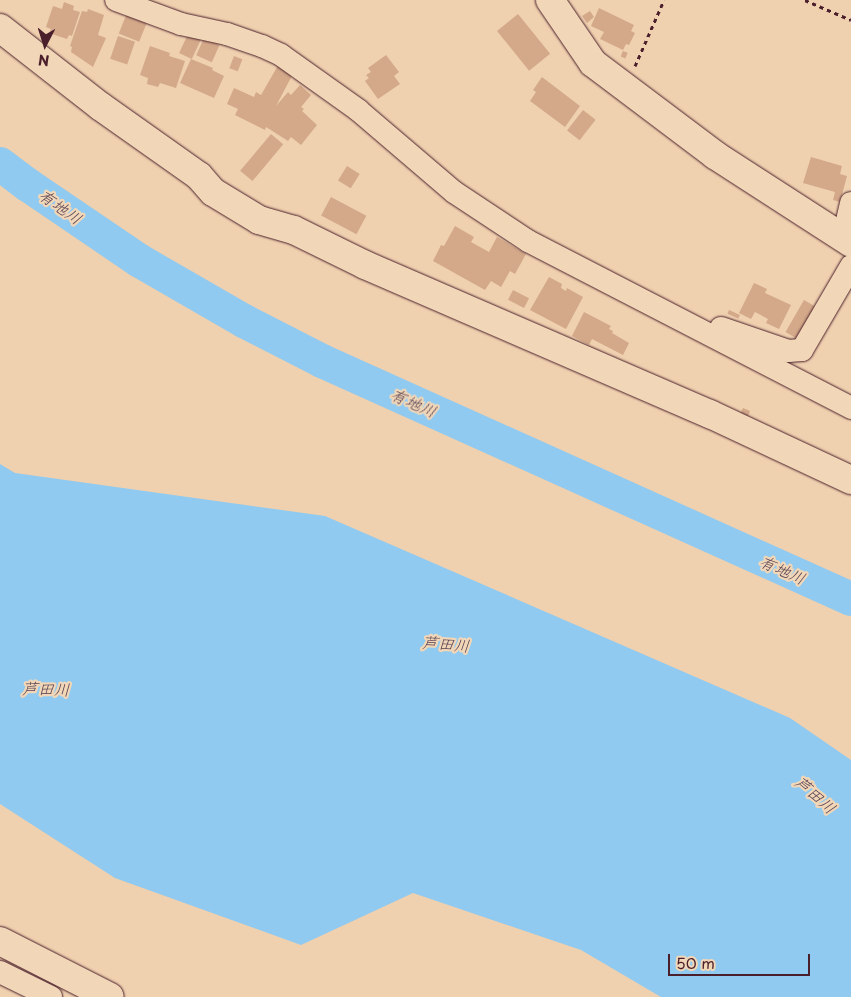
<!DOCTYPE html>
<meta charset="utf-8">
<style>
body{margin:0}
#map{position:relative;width:851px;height:997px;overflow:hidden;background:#efd0af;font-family:"Playpen Sans","Klee One",sans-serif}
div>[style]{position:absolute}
.water>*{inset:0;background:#90caf0}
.river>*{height:34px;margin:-17px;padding:0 17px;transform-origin:17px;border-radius:17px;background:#90caf0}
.building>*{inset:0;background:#d3a98a;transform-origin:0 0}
.path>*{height:3px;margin-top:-1.5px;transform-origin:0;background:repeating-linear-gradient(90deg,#4a1f2b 0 4px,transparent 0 8px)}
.roads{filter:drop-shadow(0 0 1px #4a1f2b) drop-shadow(0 0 1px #4a1f2b)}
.street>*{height:22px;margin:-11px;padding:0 11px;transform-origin:11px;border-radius:11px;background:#f1d7b8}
.secondary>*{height:28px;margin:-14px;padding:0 14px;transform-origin:14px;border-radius:14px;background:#f1d7b8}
span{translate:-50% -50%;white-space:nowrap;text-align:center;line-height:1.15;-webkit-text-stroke:4.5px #f1d7b8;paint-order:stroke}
.water-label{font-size:16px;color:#584152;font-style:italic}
.north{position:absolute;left:20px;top:20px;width:50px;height:50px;-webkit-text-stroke:4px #f1d7b8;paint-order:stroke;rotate:185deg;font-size:14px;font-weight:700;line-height:20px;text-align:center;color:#4a1f2b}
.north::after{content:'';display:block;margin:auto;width:18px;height:22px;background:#4a1f2b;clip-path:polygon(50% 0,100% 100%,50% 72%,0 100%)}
.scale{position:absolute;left:668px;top:954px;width:142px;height:22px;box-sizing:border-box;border:2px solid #4a1f2b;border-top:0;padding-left:6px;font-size:15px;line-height:18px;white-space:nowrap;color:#4a1f2b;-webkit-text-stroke:4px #f1d7b8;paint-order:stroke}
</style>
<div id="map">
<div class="water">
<div style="clip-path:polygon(0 464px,15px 473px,325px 516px,790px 718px,851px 760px,851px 997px,661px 997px,581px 950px,413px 893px,301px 945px,115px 878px,0 804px)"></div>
</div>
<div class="river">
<div style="left:0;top:164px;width:35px;rotate:37deg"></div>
<div style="left:28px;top:185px;width:135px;rotate:34.2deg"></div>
<div style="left:140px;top:261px;width:120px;rotate:30deg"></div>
<div style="left:244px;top:321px;width:88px;rotate:27.1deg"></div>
<div style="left:322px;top:361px;width:580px;rotate:24.22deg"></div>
</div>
<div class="building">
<div style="clip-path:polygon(64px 2px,74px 6px,73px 10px,80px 12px,72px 36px,69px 35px,67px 39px,49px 33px,51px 29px,46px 27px,53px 6px,62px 9px)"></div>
<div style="clip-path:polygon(599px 8px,634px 25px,631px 31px,635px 33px,629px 45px,626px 44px,623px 50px,600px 39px,604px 32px,591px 26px)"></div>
<div style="clip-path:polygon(88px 9px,104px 15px,98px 35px,106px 38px,93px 67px,71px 52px,72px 47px,70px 46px,82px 11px,87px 12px)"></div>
<div style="clip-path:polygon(590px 11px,594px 17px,587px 23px,582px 16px)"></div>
<div style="left:127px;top:13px;width:22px;height:22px;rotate:22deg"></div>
<div style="left:518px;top:14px;width:51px;height:27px;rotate:51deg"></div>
<div style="left:188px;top:34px;width:14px;height:21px;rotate:25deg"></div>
<div style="left:118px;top:36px;width:18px;height:24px;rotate:19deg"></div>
<div style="left:204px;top:38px;width:17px;height:19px;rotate:24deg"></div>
<div style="clip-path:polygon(150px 46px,170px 53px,169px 56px,185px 61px,176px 88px,160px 83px,158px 87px,147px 84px,148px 78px,140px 75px)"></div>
<div style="left:623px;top:51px;width:5px;height:6px;rotate:22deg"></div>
<div style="clip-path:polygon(386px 55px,399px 72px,394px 76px,400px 84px,378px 99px,365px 81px,369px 78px,366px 75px,371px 72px,368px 68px)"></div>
<div style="left:234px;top:56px;width:9px;height:13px;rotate:21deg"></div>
<div style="clip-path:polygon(191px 59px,213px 68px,212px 70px,224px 76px,214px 98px,180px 83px)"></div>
<div style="clip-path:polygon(280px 62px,295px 70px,276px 106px,288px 92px,291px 95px,300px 85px,311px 95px,301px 107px,304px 109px,302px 111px,317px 125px,301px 145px,291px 137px,288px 141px,266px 127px,265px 130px,235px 115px,238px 109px,227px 104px,234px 88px,254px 97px,256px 92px,261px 95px)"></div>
<div style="clip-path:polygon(542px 77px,580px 106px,565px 127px,530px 101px,536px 92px,533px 90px)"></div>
<div style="left:583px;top:110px;width:16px;height:26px;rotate:38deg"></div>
<div style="left:271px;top:134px;width:16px;height:48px;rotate:40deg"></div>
<div style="clip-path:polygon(811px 157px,842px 166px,840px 174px,847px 176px,840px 202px,833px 200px,835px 192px,803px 183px)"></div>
<div style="left:347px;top:166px;width:15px;height:17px;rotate:32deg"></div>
<div style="left:331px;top:197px;width:40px;height:21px;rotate:28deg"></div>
<div style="clip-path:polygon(455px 226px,474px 237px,471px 242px,489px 252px,497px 237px,526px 254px,515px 274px,510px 271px,501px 287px,491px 281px,485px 290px,433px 261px,441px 245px,444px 246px)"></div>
<div style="clip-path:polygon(549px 277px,562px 284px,561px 288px,566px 291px,567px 288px,583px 297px,566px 329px,530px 310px)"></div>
<div style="clip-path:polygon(754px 283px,767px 289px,765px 293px,791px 305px,779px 329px,766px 323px,768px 319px,755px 312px,751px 319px,739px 313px)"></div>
<div style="left:513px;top:290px;width:18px;height:11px;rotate:27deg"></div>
<div style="left:804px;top:300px;width:16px;height:37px;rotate:30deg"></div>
<div style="left:729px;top:310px;width:12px;height:4px;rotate:24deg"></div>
<div style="clip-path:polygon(584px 312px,611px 326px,609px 329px,613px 331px,612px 333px,629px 343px,623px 355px,592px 339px,589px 345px,572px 336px)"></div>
<div style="clip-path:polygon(743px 408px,750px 411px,748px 417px,740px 414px)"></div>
</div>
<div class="path">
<div style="left:805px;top:0;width:50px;rotate:23.5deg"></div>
<div style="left:635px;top:66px;width:72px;rotate:-66.3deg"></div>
</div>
<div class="roads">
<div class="street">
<div style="left:116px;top:0;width:69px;rotate:20.3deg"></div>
<div style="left:181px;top:24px;width:47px;rotate:12.3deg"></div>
<div style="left:227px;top:34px;width:37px;rotate:19deg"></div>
<div style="left:262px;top:46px;width:21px;rotate:25deg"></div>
<div style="left:281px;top:55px;width:95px;rotate:35.5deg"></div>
<div style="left:358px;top:110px;width:126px;rotate:40.5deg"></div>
<div style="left:454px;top:192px;width:89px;rotate:33.5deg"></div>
<div style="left:528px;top:241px;width:364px;rotate:27.3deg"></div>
<div style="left:843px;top:238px;width:36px;rotate:-77deg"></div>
<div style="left:721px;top:328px;width:71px;rotate:18.9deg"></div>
<div style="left:788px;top:351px;width:14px;rotate:-4deg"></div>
<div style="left:802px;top:350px;width:97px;rotate:-59.7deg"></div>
<div style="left:0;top:972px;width:57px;rotate:26.1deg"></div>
</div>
<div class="secondary">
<div style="left:550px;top:0;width:76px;rotate:55.7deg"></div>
<div style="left:593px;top:63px;width:153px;rotate:37deg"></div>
<div style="left:715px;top:155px;width:162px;rotate:32.9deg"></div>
<div style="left:0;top:28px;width:127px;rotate:38deg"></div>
<div style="left:100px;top:106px;width:121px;rotate:35.3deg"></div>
<div style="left:199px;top:176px;width:21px;rotate:49deg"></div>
<div style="left:213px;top:192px;width:54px;rotate:31.3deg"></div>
<div style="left:259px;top:220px;width:36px;rotate:16deg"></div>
<div style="left:294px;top:230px;width:79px;rotate:26.2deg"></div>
<div style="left:365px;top:265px;width:376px;rotate:23.4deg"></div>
<div style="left:710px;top:414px;width:156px;rotate:25.1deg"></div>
<div style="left:0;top:941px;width:123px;rotate:27deg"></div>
</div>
</div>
<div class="water-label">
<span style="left:61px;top:206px;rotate:35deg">有地川</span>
<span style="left:414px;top:402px;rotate:24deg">有地川</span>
<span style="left:783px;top:569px;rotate:24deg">有地川</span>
<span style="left:446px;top:643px;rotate:5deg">芦田川</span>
<span style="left:46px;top:688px;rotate:2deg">芦田川</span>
<span style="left:816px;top:794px;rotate:41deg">芦田川</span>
</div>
<div class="north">N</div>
<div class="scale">50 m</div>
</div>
